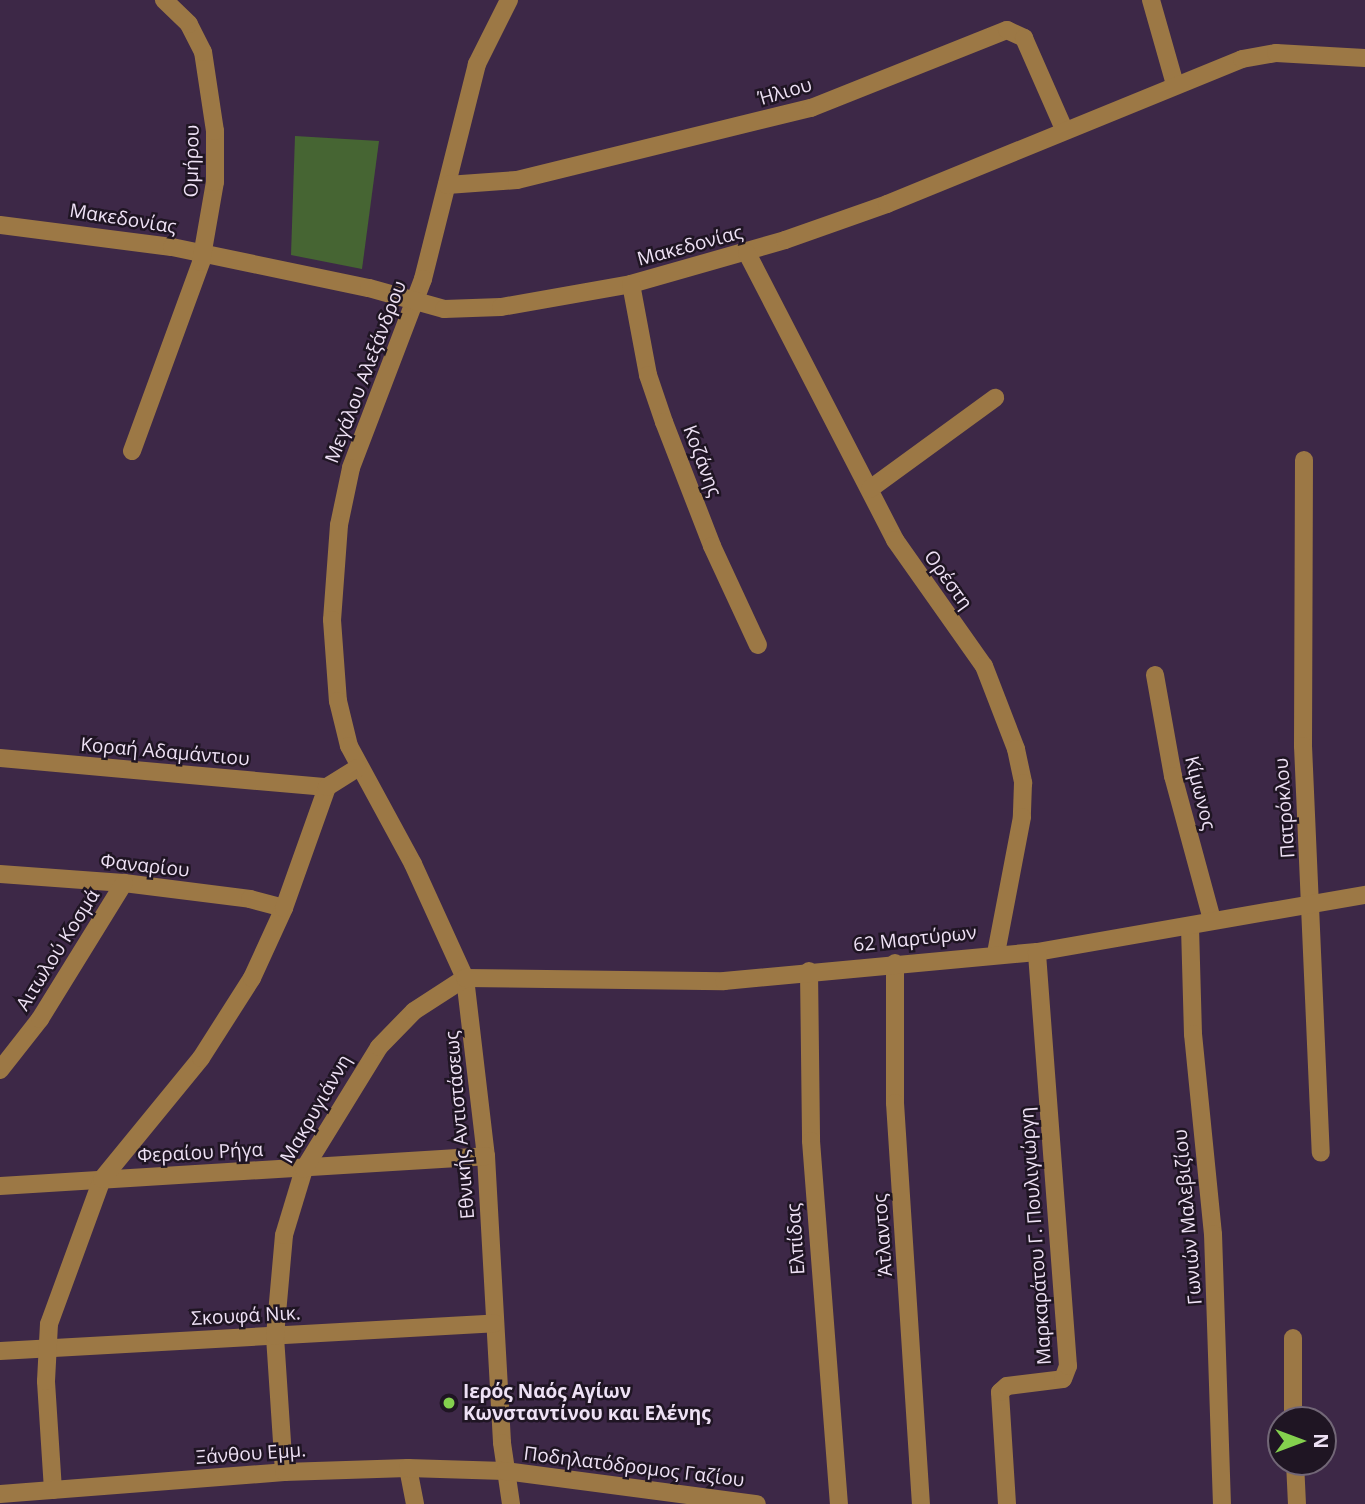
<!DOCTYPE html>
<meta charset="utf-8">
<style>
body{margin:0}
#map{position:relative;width:1365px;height:1504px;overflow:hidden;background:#3d2847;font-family:"Open Sans",sans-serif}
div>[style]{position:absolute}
.green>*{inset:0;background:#466533}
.minor>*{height:18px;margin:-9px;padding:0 9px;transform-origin:9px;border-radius:9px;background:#9c7845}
.dots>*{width:19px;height:19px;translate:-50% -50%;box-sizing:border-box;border:4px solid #1f1523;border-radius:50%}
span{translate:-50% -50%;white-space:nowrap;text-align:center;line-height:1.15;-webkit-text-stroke:5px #1f1523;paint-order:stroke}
.street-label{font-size:19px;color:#eee1f5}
.poi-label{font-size:19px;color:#eee1f5;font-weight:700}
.left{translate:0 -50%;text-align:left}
.north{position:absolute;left:1267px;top:1406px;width:70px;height:70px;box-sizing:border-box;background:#1f1523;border:2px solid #726777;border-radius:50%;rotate:90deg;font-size:19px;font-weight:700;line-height:28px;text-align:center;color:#eee1f5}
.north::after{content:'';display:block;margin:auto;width:24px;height:32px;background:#84d04e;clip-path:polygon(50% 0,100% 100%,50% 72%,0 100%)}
</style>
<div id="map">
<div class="green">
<div style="clip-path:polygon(295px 136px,379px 141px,362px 269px,291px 255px)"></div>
</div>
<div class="minor">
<div style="left:509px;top:0;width:72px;rotate:116.6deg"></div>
<div style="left:477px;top:64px;width:222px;rotate:104.1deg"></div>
<div style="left:423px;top:279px;width:202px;rotate:110.9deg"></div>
<div style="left:351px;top:468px;width:58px;rotate:101.9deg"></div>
<div style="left:339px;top:525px;width:95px;rotate:94.2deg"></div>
<div style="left:332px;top:620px;width:81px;rotate:85.8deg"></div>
<div style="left:338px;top:701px;width:46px;rotate:76.3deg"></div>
<div style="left:349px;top:746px;width:134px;rotate:61.5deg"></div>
<div style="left:413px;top:864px;width:125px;rotate:65.5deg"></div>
<div style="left:465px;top:978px;width:179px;rotate:83.3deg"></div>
<div style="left:486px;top:1156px;width:287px;rotate:86.8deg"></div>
<div style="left:502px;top:1443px;width:62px;rotate:81.6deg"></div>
<div style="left:1151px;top:0;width:87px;rotate:74.1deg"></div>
<div style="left:447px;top:185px;width:70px;rotate:-4.1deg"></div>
<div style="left:517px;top:180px;width:303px;rotate:-13.8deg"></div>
<div style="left:811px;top:108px;width:211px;rotate:-21.7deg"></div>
<div style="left:1007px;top:30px;width:19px;rotate:25deg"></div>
<div style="left:1024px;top:38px;width:99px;rotate:66.3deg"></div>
<div style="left:0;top:225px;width:173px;rotate:7.3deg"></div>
<div style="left:172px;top:247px;width:201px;rotate:11.8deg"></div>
<div style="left:369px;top:288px;width:78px;rotate:15.6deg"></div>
<div style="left:444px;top:309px;width:57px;rotate:-2deg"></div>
<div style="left:501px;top:307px;width:132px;rotate:-10deg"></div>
<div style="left:631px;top:284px;width:160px;rotate:-15.9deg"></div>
<div style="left:785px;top:240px;width:108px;rotate:-19.4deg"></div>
<div style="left:887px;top:204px;width:383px;rotate:-22.2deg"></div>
<div style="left:1242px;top:59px;width:35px;rotate:-10deg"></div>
<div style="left:1276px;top:53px;width:89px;rotate:3.2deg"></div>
<div style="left:747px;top:253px;width:323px;rotate:62.7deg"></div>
<div style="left:895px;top:540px;width:154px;rotate:54.8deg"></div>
<div style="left:984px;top:666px;width:89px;rotate:68.9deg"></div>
<div style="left:1016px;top:749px;width:35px;rotate:78deg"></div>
<div style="left:1023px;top:783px;width:34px;rotate:92deg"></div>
<div style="left:1022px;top:817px;width:138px;rotate:100.8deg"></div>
<div style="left:631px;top:284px;width:93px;rotate:79.4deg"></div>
<div style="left:648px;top:375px;width:50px;rotate:71.2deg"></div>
<div style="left:664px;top:422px;width:133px;rotate:68.8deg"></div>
<div style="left:712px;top:546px;width:109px;rotate:65.1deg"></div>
<div style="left:132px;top:451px;width:201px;rotate:-69.9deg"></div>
<div style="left:201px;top:262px;width:81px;rotate:-80.1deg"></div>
<div style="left:215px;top:182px;width:51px;rotate:-90deg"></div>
<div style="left:215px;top:131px;width:80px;rotate:-98.6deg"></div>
<div style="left:203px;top:52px;width:31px;rotate:-117deg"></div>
<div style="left:189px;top:24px;width:35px;rotate:-136deg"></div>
<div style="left:1304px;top:460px;width:286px;rotate:90.2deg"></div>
<div style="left:1303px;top:746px;width:407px;rotate:87.5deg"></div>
<div style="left:870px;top:489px;width:155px;rotate:-36.1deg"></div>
<div style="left:1155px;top:675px;width:103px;rotate:79.9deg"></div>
<div style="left:1173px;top:776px;width:149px;rotate:74.8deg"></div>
<div style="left:0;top:758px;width:328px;rotate:5.1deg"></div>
<div style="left:0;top:874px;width:124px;rotate:4.2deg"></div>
<div style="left:124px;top:883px;width:127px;rotate:7.2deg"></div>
<div style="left:250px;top:899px;width:35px;rotate:15deg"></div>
<div style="left:1190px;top:927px;width:107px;rotate:88.4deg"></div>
<div style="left:1193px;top:1034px;width:201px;rotate:84.3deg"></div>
<div style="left:1213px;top:1234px;width:270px;rotate:88.1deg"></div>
<div style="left:895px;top:963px;width:140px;rotate:90deg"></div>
<div style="left:895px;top:1103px;width:402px;rotate:86.3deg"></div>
<div style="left:809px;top:971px;width:170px;rotate:89.3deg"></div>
<div style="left:811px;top:1141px;width:364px;rotate:85.6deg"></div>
<div style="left:0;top:1070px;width:65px;rotate:-51.9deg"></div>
<div style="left:40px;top:1019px;width:160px;rotate:-58.3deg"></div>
<div style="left:0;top:1186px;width:487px;rotate:-3.5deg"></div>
<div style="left:1293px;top:1338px;width:82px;rotate:90deg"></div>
<div style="left:0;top:1351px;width:495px;rotate:-3.2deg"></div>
<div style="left:1295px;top:1462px;width:42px;rotate:87.3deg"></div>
<div style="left:408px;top:1468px;width:37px;rotate:79deg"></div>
<div style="left:284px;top:1472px;width:136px;rotate:-93.8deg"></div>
<div style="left:275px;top:1336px;width:101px;rotate:-84.9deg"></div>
<div style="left:284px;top:1235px;width:69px;rotate:-73.1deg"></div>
<div style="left:304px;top:1169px;width:143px;rotate:-58.4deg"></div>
<div style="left:379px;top:1047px;width:50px;rotate:-45.8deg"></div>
<div style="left:414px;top:1011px;width:61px;rotate:-32.9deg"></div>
<div style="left:465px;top:978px;width:259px;rotate:0.7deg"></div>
<div style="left:724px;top:981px;width:314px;rotate:-5.3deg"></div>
<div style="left:1037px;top:952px;width:333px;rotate:-9.9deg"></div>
<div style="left:53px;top:1490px;width:109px;rotate:-93.7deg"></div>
<div style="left:46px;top:1381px;width:57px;rotate:-87deg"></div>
<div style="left:49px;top:1324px;width:154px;rotate:-69.9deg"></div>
<div style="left:102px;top:1179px;width:156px;rotate:-50.7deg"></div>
<div style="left:201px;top:1058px;width:95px;rotate:-57.5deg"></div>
<div style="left:252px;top:978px;width:77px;rotate:-65.4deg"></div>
<div style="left:284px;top:908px;width:128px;rotate:-70.4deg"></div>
<div style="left:327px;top:787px;width:36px;rotate:-32deg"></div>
<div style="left:0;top:1494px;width:285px;rotate:-4.4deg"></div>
<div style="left:284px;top:1472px;width:124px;rotate:-1.8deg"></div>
<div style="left:408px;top:1468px;width:97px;rotate:1.8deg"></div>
<div style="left:505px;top:1471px;width:254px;rotate:7.5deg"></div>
<div style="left:1007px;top:1504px;width:112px;rotate:-93.6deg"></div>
<div style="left:1000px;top:1392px;width:9px;rotate:-41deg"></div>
<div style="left:1007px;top:1386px;width:56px;rotate:-7.1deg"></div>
<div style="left:1063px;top:1379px;width:14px;rotate:-69deg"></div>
<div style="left:1068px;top:1366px;width:415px;rotate:-94.3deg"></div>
</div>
<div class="dots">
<div style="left:449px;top:1403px;background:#84d04e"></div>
</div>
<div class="street-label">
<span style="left:785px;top:92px;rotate:-16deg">Ήλιου</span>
<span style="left:192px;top:161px;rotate:-89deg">Ομήρου</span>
<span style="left:123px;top:219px;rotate:9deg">Μακεδονίας</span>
<span style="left:690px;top:246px;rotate:-15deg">Μακεδονίας</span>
<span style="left:366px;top:372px;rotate:-69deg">Μεγάλου Αλεξάνδρου</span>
<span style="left:702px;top:461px;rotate:69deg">Κοζάνης</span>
<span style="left:948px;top:580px;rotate:54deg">Ορέστη</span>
<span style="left:165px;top:752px;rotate:5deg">Κοραή Αδαμάντιου</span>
<span style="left:1200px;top:793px;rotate:76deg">Κίμωνος</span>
<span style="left:1285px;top:808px;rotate:-94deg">Πατρόκλου</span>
<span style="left:145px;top:866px;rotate:6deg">Φαναρίου</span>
<span style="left:915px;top:939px;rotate:-6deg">62 Μαρτύρων</span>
<span style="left:58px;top:950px;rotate:-58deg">Αιτωλού Κοσμά</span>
<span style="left:316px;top:1109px;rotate:-60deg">Μακρυγιάννη</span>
<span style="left:460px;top:1125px;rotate:-95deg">Εθνικής Αντιστάσεως</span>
<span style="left:200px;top:1153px;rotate:-3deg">Φεραίου Ρήγα</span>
<span style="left:1188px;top:1217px;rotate:-95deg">Γωνιών Μαλεβιζίου</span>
<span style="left:883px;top:1235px;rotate:-94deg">Άτλαντος</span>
<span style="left:1036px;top:1236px;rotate:-94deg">Μαρκαράτου Γ. Πουλιγιώργη</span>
<span style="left:796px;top:1239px;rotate:-94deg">Ελπίδας</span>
<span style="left:246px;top:1316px;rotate:-3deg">Σκουφά Νικ.</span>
<span style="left:251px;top:1454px;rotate:-4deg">Ξάνθου Εμμ.</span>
<span style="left:634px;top:1467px;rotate:7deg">Ποδηλατόδρομος Γαζίου</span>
</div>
<div class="poi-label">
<span class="left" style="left:463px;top:1403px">Ιερός Ναός Αγίων<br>Κωνσταντίνου και Ελένης</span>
</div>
<div class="north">N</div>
</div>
